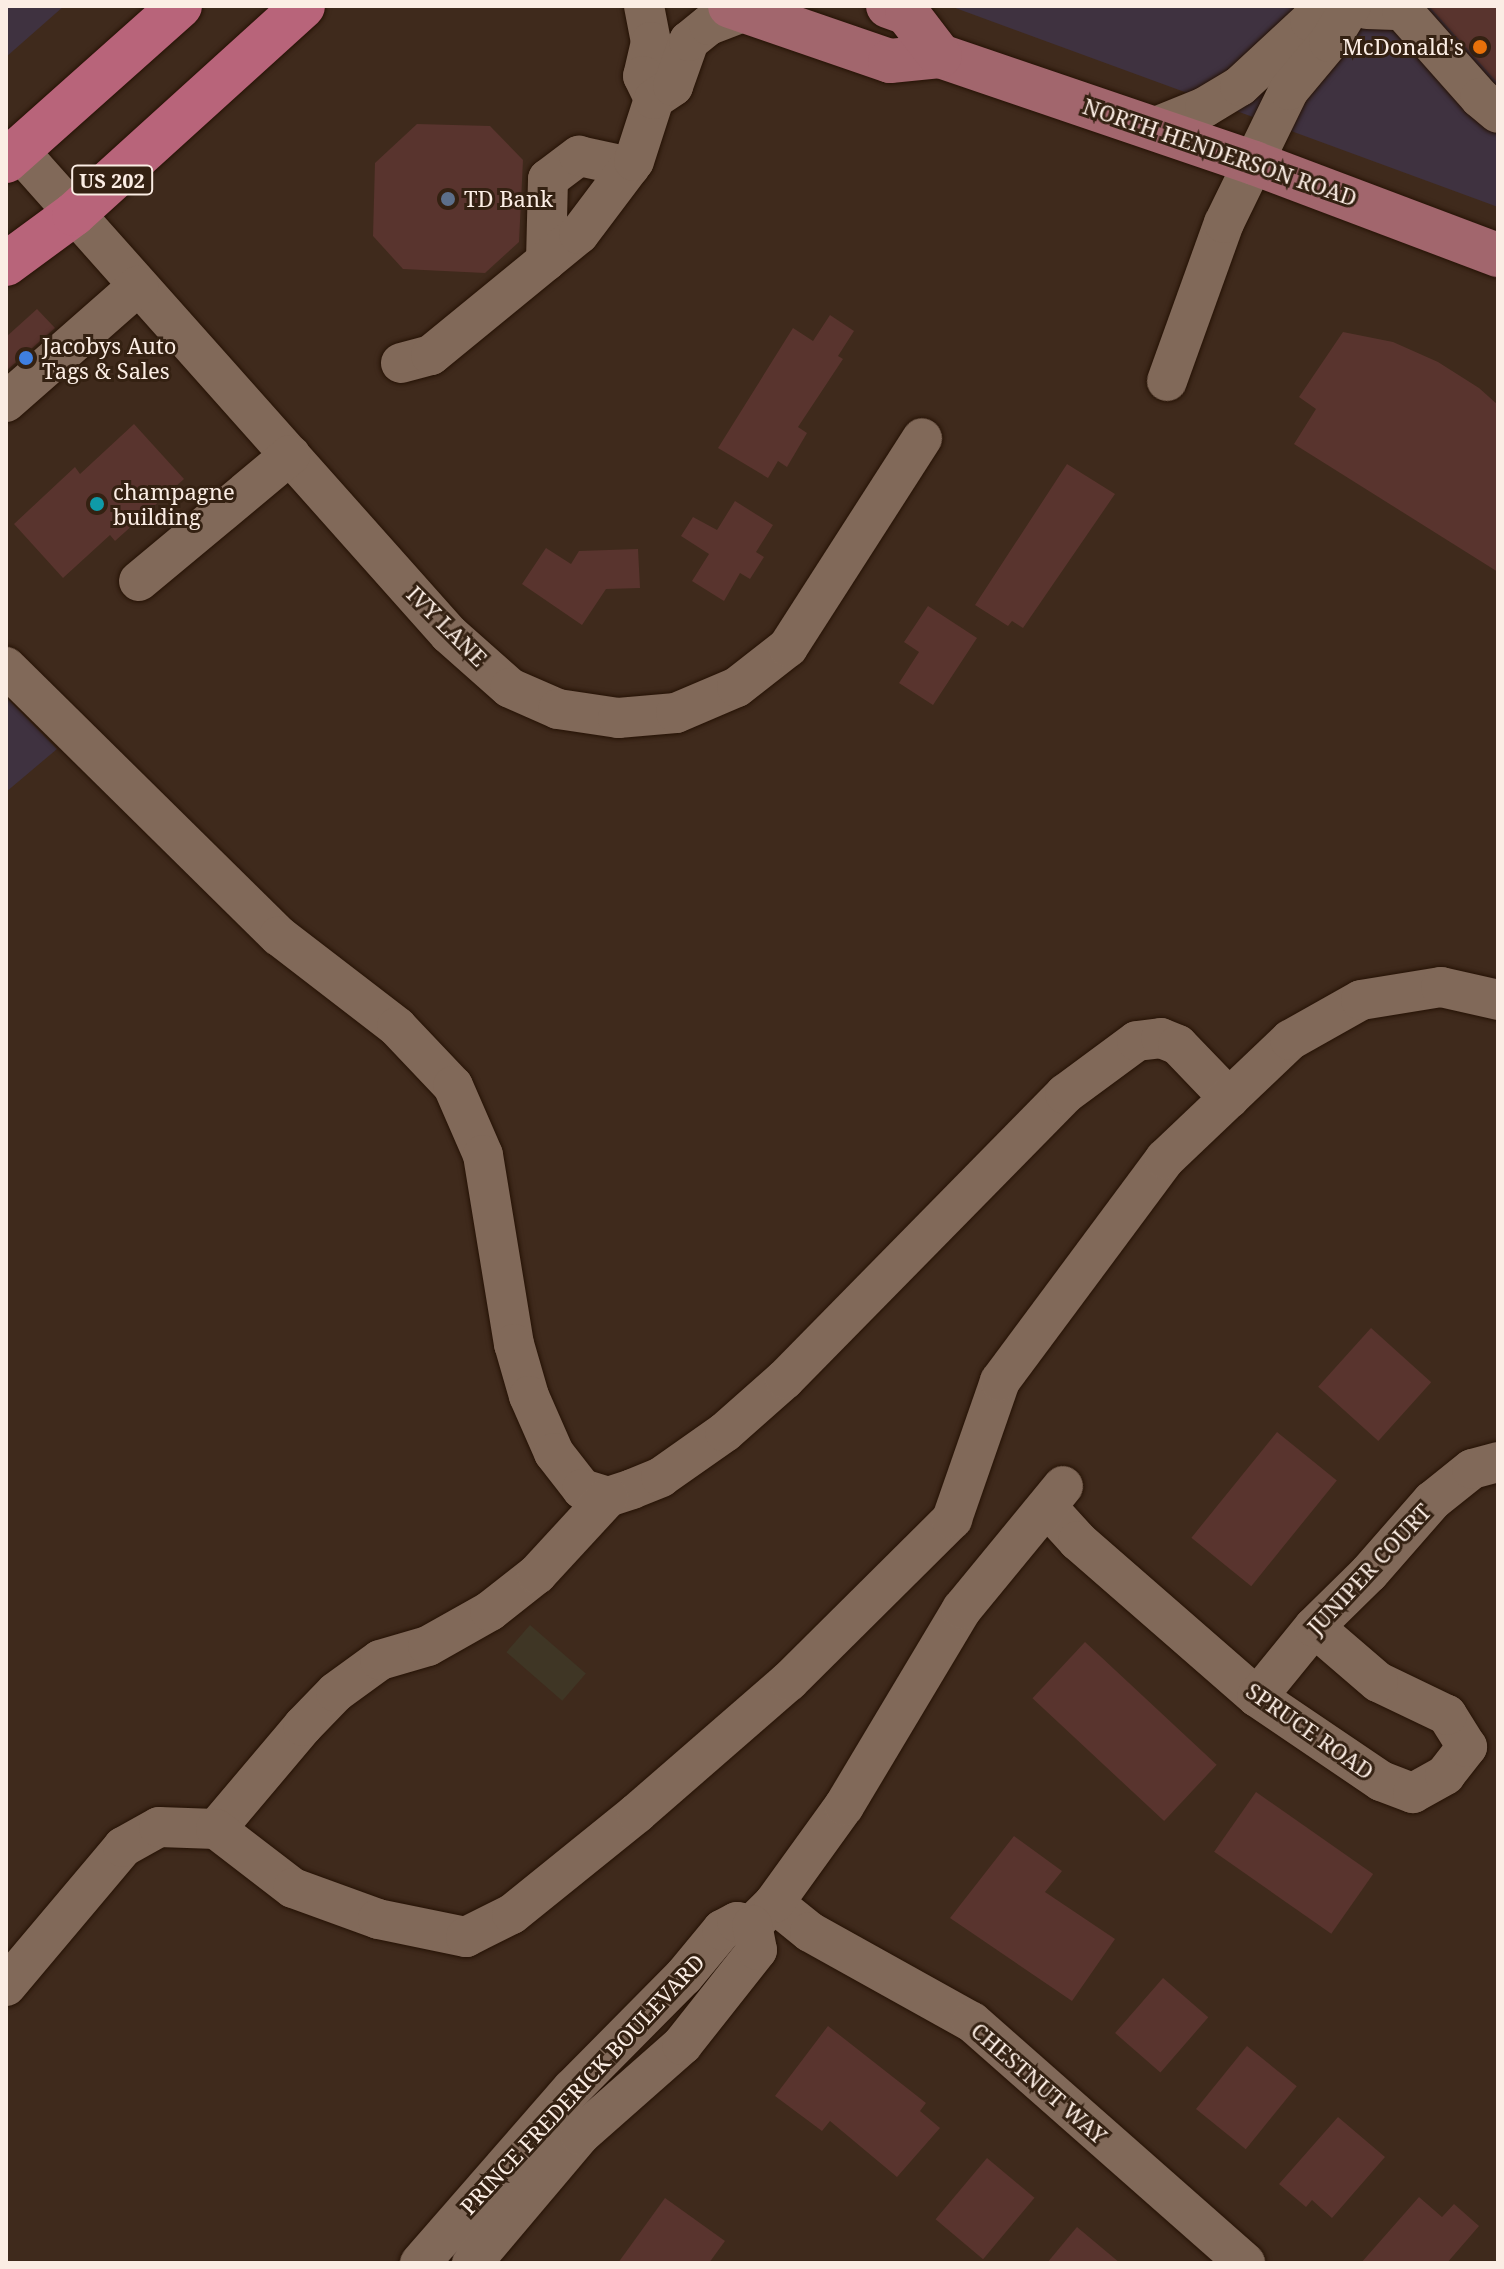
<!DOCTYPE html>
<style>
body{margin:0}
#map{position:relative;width:1504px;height:2269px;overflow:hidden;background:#3f2a1c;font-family:"Noto Serif",serif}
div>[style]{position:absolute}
.commercial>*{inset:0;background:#3f3240}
.industrial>*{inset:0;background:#3f3625;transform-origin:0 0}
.building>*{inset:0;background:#59342e;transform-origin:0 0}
.roads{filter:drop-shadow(0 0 2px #251205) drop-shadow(0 0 2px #251205)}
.minor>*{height:40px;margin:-20px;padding:0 20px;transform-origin:20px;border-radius:20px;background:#816959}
.major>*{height:44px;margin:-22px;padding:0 22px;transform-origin:22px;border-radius:22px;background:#a2666d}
.highway>*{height:44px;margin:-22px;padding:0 22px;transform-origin:22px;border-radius:22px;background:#b8647a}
.dots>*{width:22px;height:22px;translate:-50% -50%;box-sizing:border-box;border:4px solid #342112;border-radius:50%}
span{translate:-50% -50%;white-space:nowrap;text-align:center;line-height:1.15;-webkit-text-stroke:6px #342112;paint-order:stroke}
.shield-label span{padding:2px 6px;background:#342112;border:2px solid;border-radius:6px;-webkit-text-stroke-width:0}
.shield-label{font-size:20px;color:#fbede4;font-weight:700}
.poi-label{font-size:22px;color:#fbede4}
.right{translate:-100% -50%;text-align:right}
.left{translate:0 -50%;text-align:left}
.street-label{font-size:22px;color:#fbede4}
.frame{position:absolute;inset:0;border:8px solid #fbede4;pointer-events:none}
</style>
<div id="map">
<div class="commercial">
<div style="clip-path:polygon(6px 6px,64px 6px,6px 57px)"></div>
<div style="clip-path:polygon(950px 6px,1498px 6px,1498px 207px)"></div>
<div style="clip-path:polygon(6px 697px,57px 749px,6px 792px)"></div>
</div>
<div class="industrial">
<div style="left:530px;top:1625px;width:74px;height:36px;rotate:41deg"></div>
</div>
<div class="building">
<div style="clip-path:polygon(1429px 6px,1498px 6px,1498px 83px,1496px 81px)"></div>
<div style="clip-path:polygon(417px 124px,490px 126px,523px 160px,519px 242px,485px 273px,403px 269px,373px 236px,375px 163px)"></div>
<div style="clip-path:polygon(37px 309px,55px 328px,6px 371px,6px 337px)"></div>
<div style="clip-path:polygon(830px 315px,854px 331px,838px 356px,843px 359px,798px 427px,807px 433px,787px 467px,778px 461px,768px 478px,718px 448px,793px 328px,813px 341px)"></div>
<div style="clip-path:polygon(1343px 332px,1393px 342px,1438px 362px,1479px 388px,1498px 405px,1498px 572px,1294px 444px,1316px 409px,1299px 397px)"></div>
<div style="clip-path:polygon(134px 424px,184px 479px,115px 541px,110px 535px,63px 578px,14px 524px,75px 467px,80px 474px)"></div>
<div style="clip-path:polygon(1067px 464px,1115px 494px,1023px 628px,1012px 621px,1008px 626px,975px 605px)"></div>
<div style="clip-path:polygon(735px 501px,773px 525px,756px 552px,764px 557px,750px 579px,740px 573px,724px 601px,692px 581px,709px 554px,681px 536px,693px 517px,717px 530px)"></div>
<div style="clip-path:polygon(546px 548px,571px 564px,579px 551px,638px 549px,640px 588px,606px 589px,582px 625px,522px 584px)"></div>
<div style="clip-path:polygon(928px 606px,977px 638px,933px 705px,899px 683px,919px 652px,904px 642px)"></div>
<div style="left:1371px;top:1328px;width:81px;height:79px;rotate:42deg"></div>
<div style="left:1277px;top:1432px;width:77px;height:136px;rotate:39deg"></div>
<div style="left:1085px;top:1642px;width:180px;height:77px;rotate:43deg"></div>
<div style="left:1256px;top:1792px;width:143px;height:73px;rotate:35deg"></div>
<div style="clip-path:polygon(1014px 1836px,1062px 1871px,1045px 1892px,1115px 1939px,1072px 2001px,950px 1918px)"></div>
<div style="left:1163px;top:1978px;width:60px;height:73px;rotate:41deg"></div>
<div style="clip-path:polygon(828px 2026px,926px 2103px,920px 2111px,940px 2128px,897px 2177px,830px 2121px,822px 2131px,775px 2096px)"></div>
<div style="left:1247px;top:2046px;width:64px;height:81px;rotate:39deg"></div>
<div style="clip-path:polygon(1338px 2117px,1385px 2157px,1332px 2218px,1312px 2200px,1306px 2207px,1279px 2184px)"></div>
<div style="left:987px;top:2158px;width:62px;height:80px;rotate:40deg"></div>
<div style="clip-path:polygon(1419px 2197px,1442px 2217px,1454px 2204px,1479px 2226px,1447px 2263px,1361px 2263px)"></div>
<div style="clip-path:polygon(665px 2198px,725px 2241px,709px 2263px,618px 2263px)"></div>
<div style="clip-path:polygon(1077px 2227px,1120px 2263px,1047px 2263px)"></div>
</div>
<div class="roads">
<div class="minor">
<div style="left:644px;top:6px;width:37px;rotate:79deg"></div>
<div style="left:651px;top:42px;width:35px;rotate:103deg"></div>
<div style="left:643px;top:76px;width:25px;rotate:64deg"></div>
<div style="left:1367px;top:9px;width:35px;rotate:2deg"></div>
<div style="left:1402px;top:10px;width:118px;rotate:48.4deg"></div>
<div style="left:1480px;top:98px;width:23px;rotate:40deg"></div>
<div style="left:1153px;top:128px;width:56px;rotate:-22deg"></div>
<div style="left:1205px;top:107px;width:41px;rotate:-31deg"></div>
<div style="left:1240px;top:86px;width:96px;rotate:-42.9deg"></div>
<div style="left:1310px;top:21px;width:33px;rotate:-27deg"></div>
<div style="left:19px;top:151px;width:647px;rotate:48.32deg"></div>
<div style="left:449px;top:634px;width:81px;rotate:41.5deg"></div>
<div style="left:510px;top:688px;width:52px;rotate:23.6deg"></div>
<div style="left:558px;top:709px;width:61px;rotate:8.5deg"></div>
<div style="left:618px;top:718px;width:58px;rotate:-4.9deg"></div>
<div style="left:676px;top:713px;width:66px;rotate:-23.1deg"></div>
<div style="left:737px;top:687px;width:65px;rotate:-38.1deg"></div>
<div style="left:788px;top:647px;width:248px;rotate:-57.3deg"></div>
<div style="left:546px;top:261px;width:82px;rotate:-88.6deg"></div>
<div style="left:548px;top:179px;width:39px;rotate:-37deg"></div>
<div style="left:579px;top:156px;width:52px;rotate:12.2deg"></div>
<div style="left:401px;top:363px;width:31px;rotate:-15deg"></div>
<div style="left:431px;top:355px;width:191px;rotate:-39.3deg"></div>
<div style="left:579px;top:234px;width:91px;rotate:-53deg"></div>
<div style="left:634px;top:161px;width:65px;rotate:-72.1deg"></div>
<div style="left:654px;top:99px;width:23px;rotate:-34deg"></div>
<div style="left:673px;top:86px;width:48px;rotate:-70.4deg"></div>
<div style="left:689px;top:41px;width:26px;rotate:-39deg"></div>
<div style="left:709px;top:25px;width:39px;rotate:-21deg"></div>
<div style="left:1167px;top:381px;width:168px;rotate:-70.2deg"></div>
<div style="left:1224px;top:223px;width:148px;rotate:-64deg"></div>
<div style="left:1289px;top:90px;width:62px;rotate:-50.2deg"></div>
<div style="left:1329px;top:42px;width:42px;rotate:-58.6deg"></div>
<div style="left:6px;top:402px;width:176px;rotate:-41.3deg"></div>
<div style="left:139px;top:581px;width:197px;rotate:-39.8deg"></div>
<div style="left:6px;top:667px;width:383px;rotate:44.6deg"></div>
<div style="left:279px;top:936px;width:149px;rotate:37.6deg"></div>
<div style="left:397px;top:1027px;width:81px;rotate:46.5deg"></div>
<div style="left:453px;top:1086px;width:75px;rotate:66.5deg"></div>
<div style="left:483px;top:1155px;width:192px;rotate:80.7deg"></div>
<div style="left:514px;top:1344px;width:54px;rotate:73.9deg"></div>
<div style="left:529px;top:1396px;width:62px;rotate:66.3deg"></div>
<div style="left:554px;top:1453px;width:46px;rotate:52.1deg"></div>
<div style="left:582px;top:1489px;width:27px;rotate:17deg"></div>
<div style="left:608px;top:1497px;width:25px;rotate:-18deg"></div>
<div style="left:632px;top:1489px;width:31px;rotate:-22deg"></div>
<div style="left:661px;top:1477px;width:78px;rotate:-35.1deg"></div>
<div style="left:725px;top:1432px;width:80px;rotate:-41.5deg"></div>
<div style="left:785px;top:1379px;width:400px;rotate:-45.5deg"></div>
<div style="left:1065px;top:1094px;width:89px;rotate:-36.4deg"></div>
<div style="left:1137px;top:1041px;width:24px;rotate:-7deg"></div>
<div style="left:1161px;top:1038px;width:18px;rotate:22deg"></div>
<div style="left:1178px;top:1045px;width:74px;rotate:46.1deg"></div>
<div style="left:1048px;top:1508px;width:45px;rotate:47.7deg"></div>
<div style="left:1078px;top:1541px;width:237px;rotate:41.1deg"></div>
<div style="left:1257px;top:1697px;width:150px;rotate:34.1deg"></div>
<div style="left:1381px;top:1781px;width:34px;rotate:21deg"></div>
<div style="left:1413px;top:1793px;width:37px;rotate:-29deg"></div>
<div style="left:1445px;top:1775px;width:36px;rotate:-52deg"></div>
<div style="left:1467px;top:1747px;width:38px;rotate:-122deg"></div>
<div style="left:1447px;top:1715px;width:76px;rotate:-154.4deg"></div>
<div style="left:1378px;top:1682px;width:84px;rotate:-139.3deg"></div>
<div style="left:1257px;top:1697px;width:90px;rotate:-50.8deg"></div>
<div style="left:1314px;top:1627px;width:77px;rotate:-44.5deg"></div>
<div style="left:1369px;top:1573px;width:96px;rotate:-48.8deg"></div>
<div style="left:1432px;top:1501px;width:51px;rotate:-38.7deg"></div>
<div style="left:1472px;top:1469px;width:27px;rotate:-15deg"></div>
<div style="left:216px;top:1829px;width:135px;rotate:-49.8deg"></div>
<div style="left:303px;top:1726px;width:47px;rotate:-45.9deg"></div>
<div style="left:336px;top:1692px;width:54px;rotate:-36deg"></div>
<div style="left:380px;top:1660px;width:50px;rotate:-16.3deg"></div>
<div style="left:428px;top:1646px;width:71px;rotate:-29.4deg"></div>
<div style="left:490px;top:1611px;width:60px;rotate:-38.2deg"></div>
<div style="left:537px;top:1574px;width:105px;rotate:-47.3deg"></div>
<div style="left:774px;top:1903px;width:46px;rotate:38.9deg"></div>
<div style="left:810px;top:1932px;width:185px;rotate:29.1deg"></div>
<div style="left:972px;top:2022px;width:364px;rotate:41.4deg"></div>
<div style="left:752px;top:1925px;width:31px;rotate:-45deg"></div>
<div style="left:774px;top:1903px;width:120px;rotate:-54.2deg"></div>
<div style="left:844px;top:1806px;width:230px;rotate:-59.1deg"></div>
<div style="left:962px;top:1609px;width:159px;rotate:-50.6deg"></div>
<div style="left:6px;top:1986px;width:182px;rotate:-49.9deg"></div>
<div style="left:123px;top:1847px;width:41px;rotate:-29.1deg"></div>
<div style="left:159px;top:1827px;width:57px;rotate:2deg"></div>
<div style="left:216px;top:1829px;width:97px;rotate:37.5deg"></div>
<div style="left:293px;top:1888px;width:90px;rotate:20deg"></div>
<div style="left:378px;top:1919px;width:90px;rotate:11.6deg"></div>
<div style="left:466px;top:1937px;width:51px;rotate:-26.6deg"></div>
<div style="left:512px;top:1914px;width:161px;rotate:-38.9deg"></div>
<div style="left:637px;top:1813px;width:201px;rotate:-41deg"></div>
<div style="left:789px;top:1681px;width:230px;rotate:-44.8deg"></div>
<div style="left:952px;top:1519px;width:146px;rotate:-70.8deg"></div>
<div style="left:1000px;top:1381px;width:277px;rotate:-53.4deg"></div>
<div style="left:1165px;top:1159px;width:173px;rotate:-43.6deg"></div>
<div style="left:1290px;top:1040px;width:81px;rotate:-29.4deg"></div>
<div style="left:1361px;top:1000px;width:81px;rotate:-9.2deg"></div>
<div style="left:1441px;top:987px;width:58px;rotate:12.8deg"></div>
<div style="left:420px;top:2263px;width:231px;rotate:-48.9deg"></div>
<div style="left:572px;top:2089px;width:159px;rotate:-45.3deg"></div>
<div style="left:684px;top:1976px;width:60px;rotate:-50.4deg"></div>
<div style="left:722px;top:1930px;width:17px;rotate:-28deg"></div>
<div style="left:737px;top:1922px;width:15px;rotate:11deg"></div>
<div style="left:472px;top:2263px;width:167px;rotate:-49.8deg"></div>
<div style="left:580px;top:2135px;width:136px;rotate:-41.4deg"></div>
<div style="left:682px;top:2045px;width:121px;rotate:-51.7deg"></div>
<div style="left:757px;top:1950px;width:25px;rotate:-101deg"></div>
</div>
<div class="major">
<div style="left:730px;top:6px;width:169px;rotate:19deg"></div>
<div style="left:890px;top:61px;width:50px;rotate:-5.7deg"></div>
<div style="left:940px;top:56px;width:332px;rotate:18.8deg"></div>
<div style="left:1254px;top:163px;width:261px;rotate:20.7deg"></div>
<div style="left:888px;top:6px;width:20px;rotate:20deg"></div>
<div style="left:907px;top:13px;width:54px;rotate:52.5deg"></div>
</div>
<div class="highway">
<div style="left:6px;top:161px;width:233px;rotate:-41.7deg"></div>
<div style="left:6px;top:264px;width:84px;rotate:-36.3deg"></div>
<div style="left:74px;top:214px;width:309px;rotate:-42.2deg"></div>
</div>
</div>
<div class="dots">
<div style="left:1480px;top:47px;background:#e8710a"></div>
<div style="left:448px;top:199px;background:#5c6f8a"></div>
<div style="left:26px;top:358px;background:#3f7fe0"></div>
<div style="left:97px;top:504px;background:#0f9aa8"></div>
</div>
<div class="shield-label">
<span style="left:112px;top:180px">US 202</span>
</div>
<div class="poi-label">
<span class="right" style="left:1464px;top:47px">McDonald's</span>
<span class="left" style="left:464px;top:199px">TD Bank</span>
<span class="left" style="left:42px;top:358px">Jacobys Auto<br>Tags &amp; Sales</span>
<span class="left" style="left:113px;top:504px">champagne<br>building</span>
</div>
<div class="street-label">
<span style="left:1220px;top:152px;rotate:19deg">NORTH HENDERSON ROAD</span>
<span style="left:447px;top:626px;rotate:45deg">IVY LANE</span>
<span style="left:1369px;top:1569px;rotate:-47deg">JUNIPER COURT</span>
<span style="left:1310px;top:1731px;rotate:35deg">SPRUCE ROAD</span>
<span style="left:1039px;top:2083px;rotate:41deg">CHESTNUT WAY</span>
<span style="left:582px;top:2084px;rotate:-47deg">PRINCE FREDERICK BOULEVARD</span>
</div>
<div class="frame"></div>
</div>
